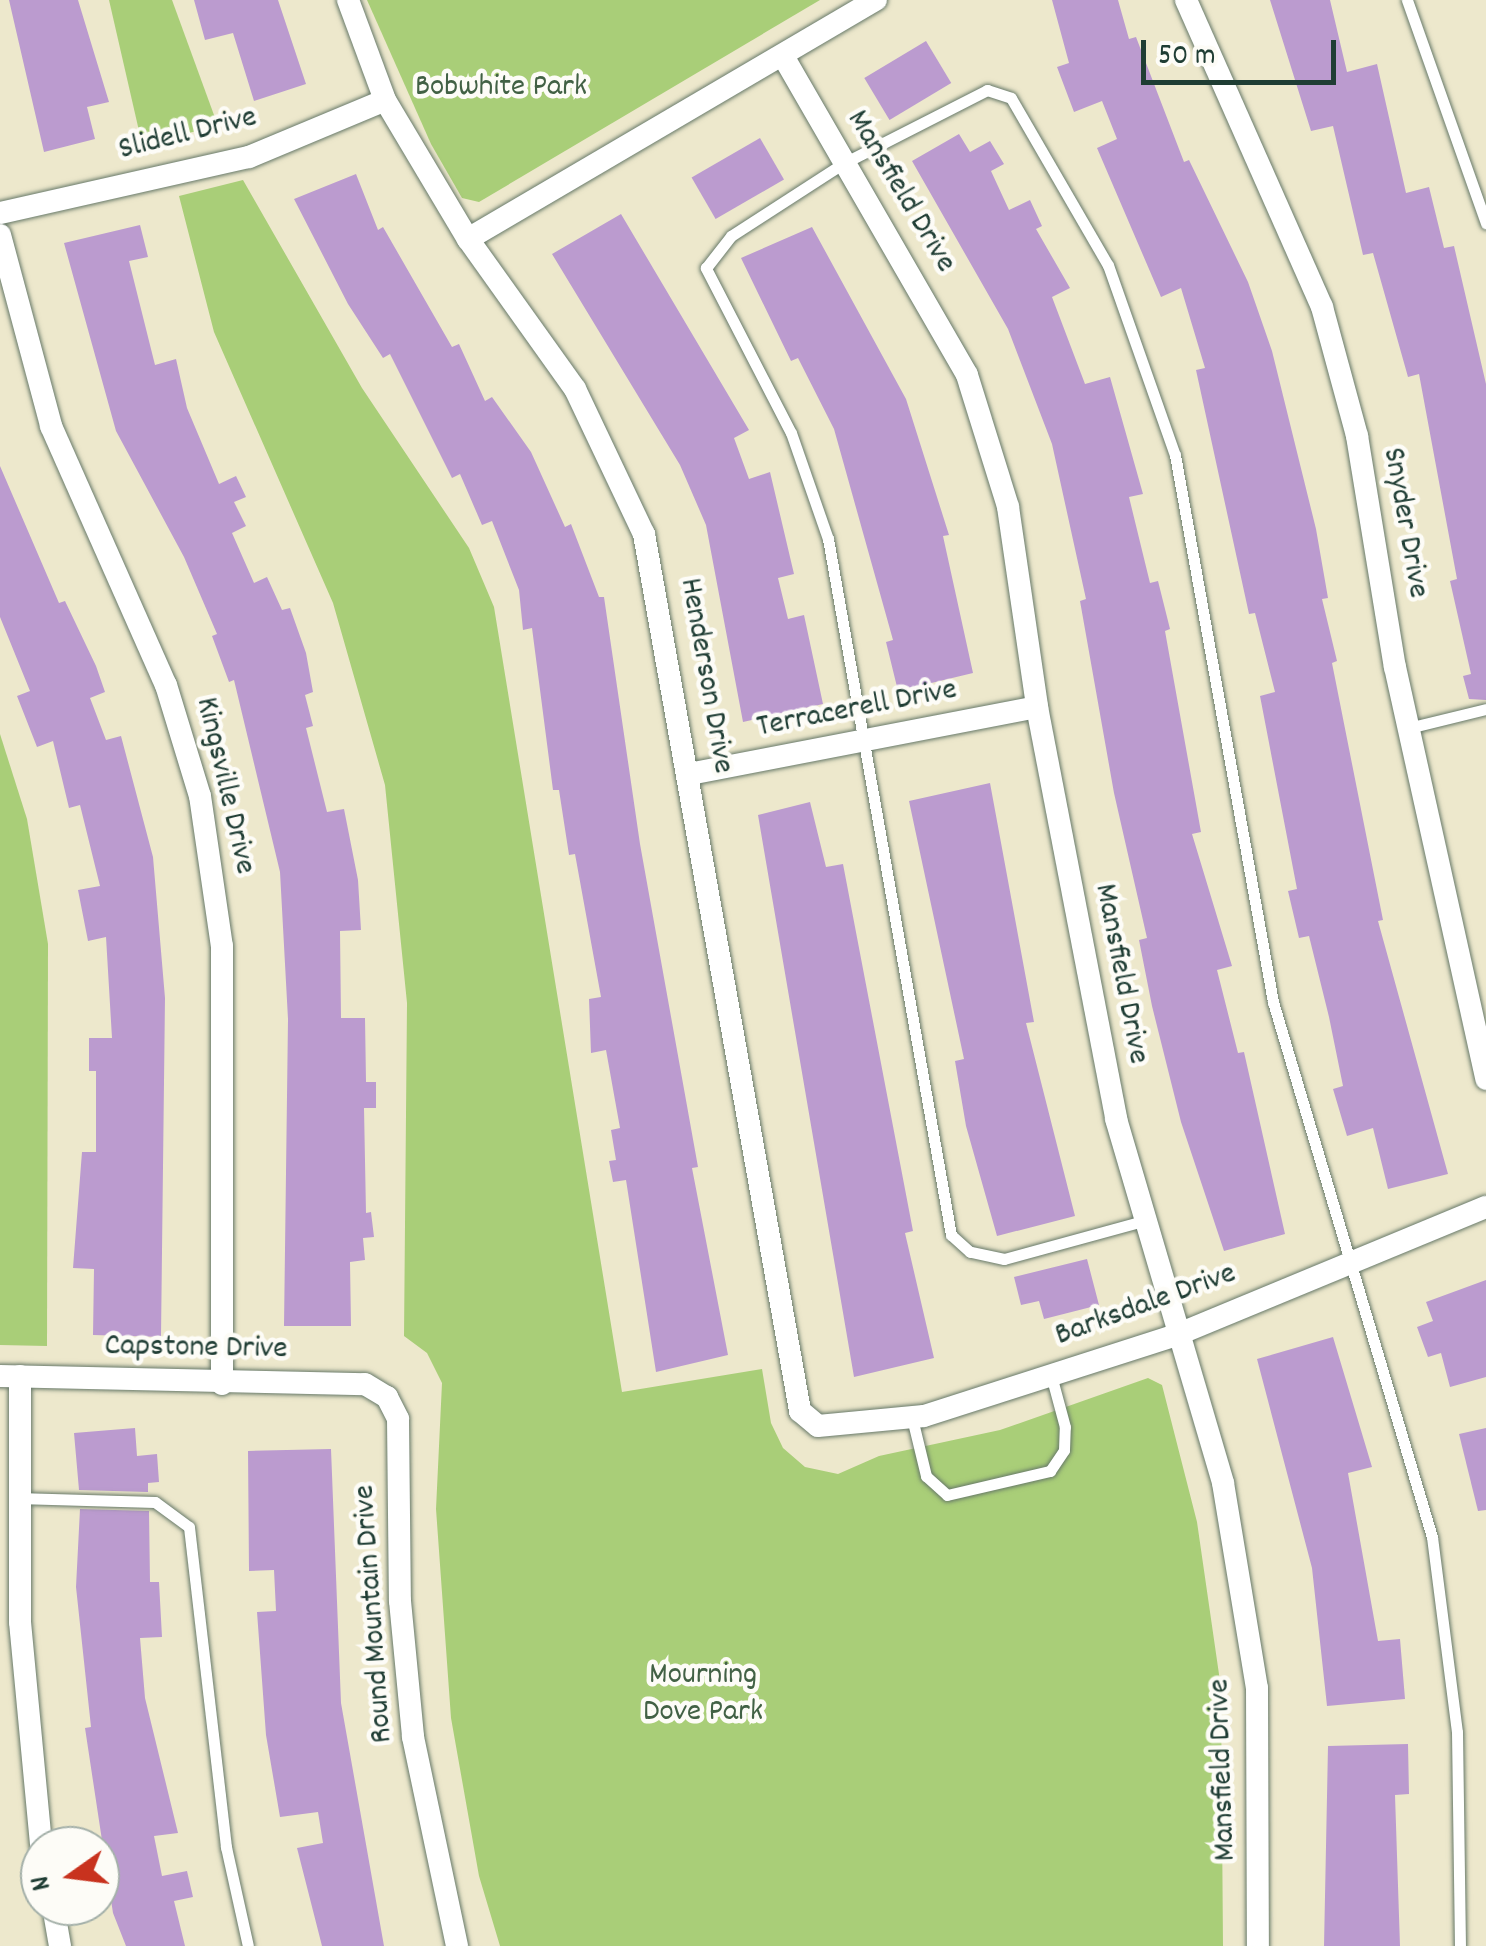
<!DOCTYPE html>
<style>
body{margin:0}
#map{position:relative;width:1486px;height:1946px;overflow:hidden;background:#ede8cc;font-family:Dekko,sans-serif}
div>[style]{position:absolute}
.green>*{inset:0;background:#a9ce78}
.building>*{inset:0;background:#bb9bcf;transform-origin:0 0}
.roads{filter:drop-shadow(0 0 2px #677969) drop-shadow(0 0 2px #677969)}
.lane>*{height:11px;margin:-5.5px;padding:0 5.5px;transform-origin:5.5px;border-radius:5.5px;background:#fff}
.street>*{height:22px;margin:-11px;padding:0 11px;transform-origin:11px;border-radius:11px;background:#fff}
span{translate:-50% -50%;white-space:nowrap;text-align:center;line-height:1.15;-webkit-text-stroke:9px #fdfcf7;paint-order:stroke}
.park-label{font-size:32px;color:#426145}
.street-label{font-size:32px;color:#1f3d34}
.north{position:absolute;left:20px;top:1826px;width:100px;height:100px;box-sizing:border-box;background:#fdfcf7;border:2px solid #a4b0a9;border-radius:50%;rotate:256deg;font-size:28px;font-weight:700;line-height:40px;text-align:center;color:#1f3d34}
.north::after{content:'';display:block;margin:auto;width:35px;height:45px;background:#c8321e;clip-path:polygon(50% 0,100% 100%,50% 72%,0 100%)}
.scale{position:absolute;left:1141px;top:40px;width:195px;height:45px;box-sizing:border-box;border:5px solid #1f3d34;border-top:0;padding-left:12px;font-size:30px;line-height:35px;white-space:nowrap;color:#1f3d34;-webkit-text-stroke:8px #fdfcf7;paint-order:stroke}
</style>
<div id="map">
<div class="green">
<div style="clip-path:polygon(109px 0,172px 0,218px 126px,142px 144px)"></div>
<div style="clip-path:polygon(367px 0,820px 0,479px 202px,462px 198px,431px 144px)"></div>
<div style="clip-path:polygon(243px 180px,362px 388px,469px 548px,494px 607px,622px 1392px,762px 1369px,771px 1423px,783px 1448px,805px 1467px,838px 1474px,879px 1456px,1000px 1430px,1148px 1378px,1162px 1385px,1197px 1522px,1221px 1688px,1223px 1946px,500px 1946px,479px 1876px,451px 1718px,436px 1509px,442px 1383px,427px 1353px,404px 1336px,407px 1003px,385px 785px,333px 603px,214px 332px,179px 196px)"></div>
<div style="clip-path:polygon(0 734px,27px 819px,48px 944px,47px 1346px,0 1345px)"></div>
</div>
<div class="building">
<div style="clip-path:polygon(9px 0,78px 0,109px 102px,87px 107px,95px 139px,44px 152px)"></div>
<div style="clip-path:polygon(194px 0,278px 0,306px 84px,254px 101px,233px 33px,205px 40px)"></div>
<div style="clip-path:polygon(1052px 0,1118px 0,1129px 39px,1136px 37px,1184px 162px,1189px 160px,1248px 282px,1272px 351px,1316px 529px,1328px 598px,1322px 599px,1337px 661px,1332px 663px,1383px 920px,1378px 921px,1448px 1174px,1388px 1189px,1373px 1128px,1347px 1136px,1333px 1089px,1343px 1086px,1329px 1017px,1309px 936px,1299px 938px,1288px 891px,1297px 889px,1260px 696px,1275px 692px,1255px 613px,1249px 614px,1196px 370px,1205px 368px,1181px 288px,1161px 297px,1097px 148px,1117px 139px,1102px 101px,1074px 112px,1057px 67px,1069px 63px)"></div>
<div style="clip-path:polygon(1270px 0,1330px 0,1347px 72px,1377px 64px,1406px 193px,1429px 187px,1444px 248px,1454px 246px,1486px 384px,1486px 700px,1469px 699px,1463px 676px,1471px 674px,1450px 581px,1457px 579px,1419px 374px,1408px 377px,1373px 253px,1363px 255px,1333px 126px,1311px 131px)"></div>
<div style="left:926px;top:41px;width:49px;height:72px;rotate:59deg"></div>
<div style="clip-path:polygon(959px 134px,970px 152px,990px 141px,1004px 164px,991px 171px,1009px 210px,1030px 200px,1042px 226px,1036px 229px,1070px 288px,1052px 297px,1085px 384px,1110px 377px,1143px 494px,1129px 497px,1150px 583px,1158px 581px,1170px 629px,1165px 631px,1201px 832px,1192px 834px,1232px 966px,1217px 970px,1238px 1053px,1244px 1052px,1285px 1234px,1224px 1251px,1181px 1122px,1152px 1006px,1139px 940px,1147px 938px,1114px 793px,1080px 601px,1086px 599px,1052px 444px,1008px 329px,912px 161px)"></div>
<div style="left:760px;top:138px;width:48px;height:79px;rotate:60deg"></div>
<div style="clip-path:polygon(356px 174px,378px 230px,383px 227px,452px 347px,459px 344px,485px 401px,492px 397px,531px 452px,565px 527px,571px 524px,599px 597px,604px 597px,640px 844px,698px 1167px,692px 1168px,728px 1355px,656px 1372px,626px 1180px,613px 1182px,609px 1161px,616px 1160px,611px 1130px,620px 1128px,606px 1050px,591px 1053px,589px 999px,601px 997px,575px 854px,569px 855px,559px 790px,553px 790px,532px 628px,523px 630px,519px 590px,492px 521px,482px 525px,460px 474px,452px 478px,390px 354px,383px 358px,348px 304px,294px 199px)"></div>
<div style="clip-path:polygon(621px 214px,749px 430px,734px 438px,749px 479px,770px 472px,794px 574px,778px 578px,788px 619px,804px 615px,823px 704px,743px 722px,706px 525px,680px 465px,552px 254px)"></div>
<div style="clip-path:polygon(140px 225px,148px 257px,129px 261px,155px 365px,176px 359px,187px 408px,219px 484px,236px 476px,246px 497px,234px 502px,246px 526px,232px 533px,254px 583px,267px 577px,282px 610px,290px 608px,306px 653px,313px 692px,305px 695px,313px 726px,306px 728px,327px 812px,344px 809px,358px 880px,361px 930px,340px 931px,341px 1018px,365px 1018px,366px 1082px,376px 1082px,376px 1108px,364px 1108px,366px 1213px,371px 1212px,374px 1237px,363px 1238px,365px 1260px,350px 1262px,351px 1326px,284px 1326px,288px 1019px,280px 872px,234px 680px,229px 682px,212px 636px,217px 634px,184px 557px,116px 431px,64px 243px)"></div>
<div style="clip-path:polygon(812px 227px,906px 399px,949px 535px,943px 536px,973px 673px,898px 691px,886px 642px,893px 640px,834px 429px,798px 358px,791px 361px,741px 258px)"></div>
<div style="clip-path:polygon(0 466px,59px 603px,65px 601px,96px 666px,105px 692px,90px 698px,106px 740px,121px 736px,153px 857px,165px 998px,161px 1337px,93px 1335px,94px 1269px,73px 1268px,82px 1152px,96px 1152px,96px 1071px,89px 1071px,89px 1038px,112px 1038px,106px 937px,88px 941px,78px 890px,100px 886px,80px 805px,69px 808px,53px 741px,37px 747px,17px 696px,30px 691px,0 617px)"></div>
<div style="clip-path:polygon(990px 783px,1034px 1022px,1026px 1023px,1075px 1216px,997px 1236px,966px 1126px,955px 1061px,964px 1059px,909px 801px)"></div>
<div style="clip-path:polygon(810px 802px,826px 867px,843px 864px,913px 1231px,905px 1233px,934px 1358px,854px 1377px,758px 815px)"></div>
<div style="clip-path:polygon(1087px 1259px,1099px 1305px,1044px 1319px,1039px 1301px,1021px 1305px,1014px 1277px)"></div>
<div style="clip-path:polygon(1486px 1280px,1486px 1377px,1450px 1387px,1441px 1353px,1428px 1357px,1417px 1327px,1433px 1321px,1426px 1302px)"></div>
<div style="clip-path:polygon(1333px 1337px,1372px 1467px,1348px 1473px,1378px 1641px,1400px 1639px,1405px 1699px,1327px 1706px,1312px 1568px,1257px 1359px)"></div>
<div style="clip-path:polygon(135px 1428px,137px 1456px,157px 1454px,159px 1482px,148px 1483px,148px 1492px,79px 1490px,74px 1433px)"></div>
<div style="clip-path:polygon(1486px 1428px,1486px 1510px,1478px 1511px,1459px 1434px)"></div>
<div style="clip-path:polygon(331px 1449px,341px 1703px,384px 1946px,322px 1946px,297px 1848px,323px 1843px,318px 1812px,280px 1817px,266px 1735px,257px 1612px,276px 1611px,274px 1570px,249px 1571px,248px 1451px)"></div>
<div style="clip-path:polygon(80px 1509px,149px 1511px,150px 1582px,159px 1582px,162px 1637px,140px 1638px,145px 1698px,178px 1833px,154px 1836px,162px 1876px,187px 1871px,193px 1897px,174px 1901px,185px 1946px,126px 1946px,113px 1913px,85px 1728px,91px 1727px,76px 1587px)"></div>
<div style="clip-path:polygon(1408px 1744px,1409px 1794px,1395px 1795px,1400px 1946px,1324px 1946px,1328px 1746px)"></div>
</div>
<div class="roads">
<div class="lane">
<div style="left:1407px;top:0;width:237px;rotate:70.5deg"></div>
<div style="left:1408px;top:728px;width:80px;rotate:-13.7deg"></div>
<div style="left:1143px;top:1221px;width:144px;rotate:164.7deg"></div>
<div style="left:1004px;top:1259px;width:35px;rotate:-168deg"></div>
<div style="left:970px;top:1252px;width:25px;rotate:-138deg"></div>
<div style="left:951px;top:1235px;width:707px;rotate:-100.02deg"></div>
<div style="left:828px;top:539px;width:112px;rotate:-109.2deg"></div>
<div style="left:791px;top:433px;width:186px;rotate:-117.3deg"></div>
<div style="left:706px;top:268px;width:41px;rotate:-52deg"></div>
<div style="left:731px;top:236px;width:135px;rotate:-32.9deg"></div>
<div style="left:844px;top:163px;width:161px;rotate:-27deg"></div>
<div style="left:987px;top:90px;width:25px;rotate:18deg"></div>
<div style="left:1011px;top:98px;width:193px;rotate:59.9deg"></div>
<div style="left:1108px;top:265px;width:201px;rotate:70.6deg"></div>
<div style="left:1175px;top:455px;width:556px;rotate:79.84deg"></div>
<div style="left:1273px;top:1002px;width:558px;rotate:73.45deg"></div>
<div style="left:1432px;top:1537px;width:197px;rotate:82.7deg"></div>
<div style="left:1457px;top:1732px;width:214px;rotate:89.2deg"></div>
<div style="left:912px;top:1418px;width:60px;rotate:76.4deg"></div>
<div style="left:926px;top:1476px;width:28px;rotate:42deg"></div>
<div style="left:947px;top:1495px;width:106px;rotate:-13.1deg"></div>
<div style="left:1050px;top:1471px;width:25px;rotate:-56deg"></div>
<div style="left:1064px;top:1450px;width:23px;rotate:-88deg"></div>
<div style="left:1065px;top:1427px;width:54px;rotate:-105.1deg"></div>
<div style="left:17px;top:1498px;width:138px;rotate:1.7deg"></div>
<div style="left:155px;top:1502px;width:42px;rotate:36.3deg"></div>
<div style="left:189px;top:1527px;width:322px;rotate:83.4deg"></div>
<div style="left:226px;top:1847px;width:101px;rotate:77.5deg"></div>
</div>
<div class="street">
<div style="left:348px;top:0;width:107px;rotate:69.7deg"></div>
<div style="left:385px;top:100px;width:162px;rotate:59.2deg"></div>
<div style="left:468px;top:239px;width:184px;rotate:54.5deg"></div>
<div style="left:575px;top:389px;width:161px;rotate:64.6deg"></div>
<div style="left:644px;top:534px;width:891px;rotate:79.91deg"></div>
<div style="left:800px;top:1411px;width:23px;rotate:40deg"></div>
<div style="left:818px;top:1426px;width:106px;rotate:-5.4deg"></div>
<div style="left:924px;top:1416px;width:268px;rotate:-17.8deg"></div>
<div style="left:1179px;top:1334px;width:332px;rotate:-22.5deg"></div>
<div style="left:1186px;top:0;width:336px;rotate:66.1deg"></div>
<div style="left:1322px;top:307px;width:134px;rotate:74.8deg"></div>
<div style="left:1357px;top:436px;width:234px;rotate:80.7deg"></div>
<div style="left:1395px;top:667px;width:422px;rotate:77.5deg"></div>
<div style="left:783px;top:56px;width:368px;rotate:60deg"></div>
<div style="left:967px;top:375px;width:138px;rotate:72.7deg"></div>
<div style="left:1008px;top:507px;width:202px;rotate:81.7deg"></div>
<div style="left:1037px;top:707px;width:420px;rotate:79.1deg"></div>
<div style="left:1116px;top:1119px;width:379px;rotate:73.6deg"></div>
<div style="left:1223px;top:1483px;width:208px;rotate:80.6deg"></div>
<div style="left:1257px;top:1688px;width:258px;rotate:89.8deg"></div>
<div style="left:0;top:213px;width:255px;rotate:-12.7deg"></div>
<div style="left:249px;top:157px;width:147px;rotate:-22.7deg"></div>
<div style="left:0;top:235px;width:198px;rotate:75deg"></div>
<div style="left:51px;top:426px;width:283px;rotate:66.1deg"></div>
<div style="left:166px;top:685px;width:116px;rotate:73deg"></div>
<div style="left:200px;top:796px;width:152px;rotate:81.7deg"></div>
<div style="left:222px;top:946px;width:438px;rotate:90deg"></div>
<div style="left:468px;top:239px;width:473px;rotate:-30.4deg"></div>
<div style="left:689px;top:774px;width:354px;rotate:-10.9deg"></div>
<div style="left:0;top:1376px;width:365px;rotate:1.3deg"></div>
<div style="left:365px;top:1384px;width:26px;rotate:31deg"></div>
<div style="left:387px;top:1397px;width:25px;rotate:63deg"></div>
<div style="left:398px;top:1419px;width:182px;rotate:89.4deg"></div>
<div style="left:400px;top:1601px;width:137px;rotate:84.5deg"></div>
<div style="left:413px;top:1737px;width:214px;rotate:78.1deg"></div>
<div style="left:20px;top:1376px;width:246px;rotate:90deg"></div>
<div style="left:20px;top:1622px;width:225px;rotate:84.6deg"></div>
<div style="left:53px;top:1906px;width:41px;rotate:80.1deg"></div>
</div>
</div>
<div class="park-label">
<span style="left:501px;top:88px">Bobwhite Park</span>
<span style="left:703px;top:1695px">Mourning<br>Dove Park</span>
</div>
<div class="street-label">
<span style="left:188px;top:135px;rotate:-14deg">Slidell Drive</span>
<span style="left:900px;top:192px;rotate:59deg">Mansfield Drive</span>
<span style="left:1404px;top:523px;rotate:80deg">Snyder Drive</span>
<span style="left:705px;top:676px;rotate:80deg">Henderson Drive</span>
<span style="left:857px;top:710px;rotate:-11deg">Terracerell Drive</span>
<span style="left:224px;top:786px;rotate:77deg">Kingsville Drive</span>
<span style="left:1120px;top:974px;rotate:79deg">Mansfield Drive</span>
<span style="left:1146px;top:1306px;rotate:-20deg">Barksdale Drive</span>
<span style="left:196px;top:1349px;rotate:1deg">Capstone Drive</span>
<span style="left:375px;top:1614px;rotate:-94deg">Round Mountain Drive</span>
<span style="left:1224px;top:1770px;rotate:-92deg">Mansfield Drive</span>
</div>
<div class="north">N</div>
<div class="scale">50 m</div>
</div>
